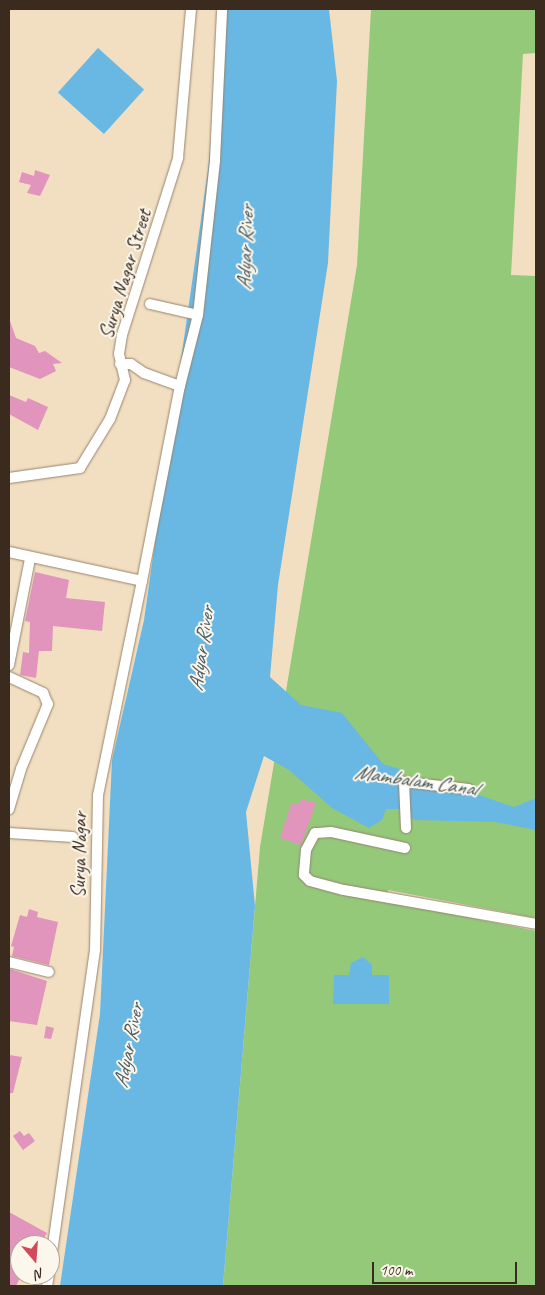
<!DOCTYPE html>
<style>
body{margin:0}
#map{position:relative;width:545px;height:1295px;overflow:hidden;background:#f2dec0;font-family:Caveat,sans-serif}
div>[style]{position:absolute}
.green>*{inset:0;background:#94c97a}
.water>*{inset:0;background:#69b8e3;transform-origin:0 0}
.building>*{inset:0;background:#e194bc}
.roads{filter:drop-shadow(0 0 1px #96846f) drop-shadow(0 0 1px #96846f)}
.minor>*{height:10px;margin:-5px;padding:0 5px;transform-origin:5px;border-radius:5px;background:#fff}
span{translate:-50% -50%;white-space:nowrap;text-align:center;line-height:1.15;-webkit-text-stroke:4px #fbf7ec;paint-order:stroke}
.street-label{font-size:20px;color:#3b2a1e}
.water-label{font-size:21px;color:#4b5c63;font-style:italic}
.frame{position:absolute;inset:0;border:10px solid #3b2a1e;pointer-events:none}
.north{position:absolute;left:10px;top:1235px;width:50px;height:50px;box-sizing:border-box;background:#fbf7ec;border:1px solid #aea59a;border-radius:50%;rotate:162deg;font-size:14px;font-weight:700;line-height:20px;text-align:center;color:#3b2a1e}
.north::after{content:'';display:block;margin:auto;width:18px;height:22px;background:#d1495b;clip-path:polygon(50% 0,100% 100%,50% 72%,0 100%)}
.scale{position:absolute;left:372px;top:1262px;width:145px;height:22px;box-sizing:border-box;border:2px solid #3b2a1e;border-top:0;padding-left:6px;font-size:15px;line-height:18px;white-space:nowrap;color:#3b2a1e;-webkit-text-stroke:4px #fbf7ec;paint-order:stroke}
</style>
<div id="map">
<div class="green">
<div style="clip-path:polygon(371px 9px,536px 9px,536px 53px,523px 54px,511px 275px,536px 276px,536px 918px,388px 890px,387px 901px,536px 931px,536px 1286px,223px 1286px,260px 847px,357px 265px)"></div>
</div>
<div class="water">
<div style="clip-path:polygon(224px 9px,329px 9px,337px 81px,328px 263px,278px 585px,270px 677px,301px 705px,342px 713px,383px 764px,400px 769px,399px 786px,476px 794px,514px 807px,536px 798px,536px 830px,495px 822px,414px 820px,402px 809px,386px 809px,382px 820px,369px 828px,332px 808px,289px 770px,264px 756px,246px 812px,255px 906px,223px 1286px,60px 1286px,100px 1014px,112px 760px,144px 620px,208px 170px)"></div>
<div style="left:98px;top:48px;width:62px;height:60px;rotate:42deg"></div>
<div style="clip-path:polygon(363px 957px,372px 965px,372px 975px,389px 975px,389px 1004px,333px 1004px,334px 975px,349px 975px,351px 963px)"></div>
</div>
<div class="building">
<div style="clip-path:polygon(35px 170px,50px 175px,40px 196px,27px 193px,31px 185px,19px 182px,22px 172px,34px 176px)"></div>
<div style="clip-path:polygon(10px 321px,16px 338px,35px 346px,39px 353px,45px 351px,62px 363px,53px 364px,56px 371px,40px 379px,9px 367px)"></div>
<div style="clip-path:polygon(9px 395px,26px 402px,28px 398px,48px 407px,38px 430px,9px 414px)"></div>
<div style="clip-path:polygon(35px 572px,69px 580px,66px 598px,105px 602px,102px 631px,53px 626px,52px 651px,39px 651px,36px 678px,20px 675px,23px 652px,29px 653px,30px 622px,25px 621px)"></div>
<div style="clip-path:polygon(301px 799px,316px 803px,301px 845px,280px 838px,291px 804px,300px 803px)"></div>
<div style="clip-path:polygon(29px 909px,38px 912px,37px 917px,58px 922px,49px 965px,12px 956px,14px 947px,11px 946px,20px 915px,27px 917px)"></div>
<div style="clip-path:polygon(10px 969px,47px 981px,37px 1025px,9px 1021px)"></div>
<div style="clip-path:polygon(46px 1026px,54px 1028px,51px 1039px,44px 1038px)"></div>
<div style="clip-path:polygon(9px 1055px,22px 1057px,13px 1093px,9px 1093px)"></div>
<div style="clip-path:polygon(20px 1131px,24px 1136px,29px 1133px,35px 1141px,23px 1150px,13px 1136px)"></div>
<div style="clip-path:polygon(9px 1212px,47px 1233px,40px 1245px,20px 1245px,20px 1278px,16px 1286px,9px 1286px)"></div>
</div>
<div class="roads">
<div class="minor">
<div style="left:150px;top:304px;width:49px;rotate:12.9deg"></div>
<div style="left:120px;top:364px;width:11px"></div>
<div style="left:131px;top:364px;width:16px;rotate:35deg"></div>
<div style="left:144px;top:373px;width:38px;rotate:20deg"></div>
<div style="left:9px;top:478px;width:72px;rotate:-8deg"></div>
<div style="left:80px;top:468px;width:57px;rotate:-58.5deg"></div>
<div style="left:110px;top:419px;width:42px;rotate:-69deg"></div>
<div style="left:125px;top:380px;width:27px;rotate:-103deg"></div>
<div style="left:119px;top:354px;width:19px;rotate:-81deg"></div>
<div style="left:122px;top:335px;width:186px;rotate:-72.4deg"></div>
<div style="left:178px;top:158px;width:150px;rotate:-85deg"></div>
<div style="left:9px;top:552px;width:136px;rotate:12.3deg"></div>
<div style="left:142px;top:581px;width:218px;rotate:101.6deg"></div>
<div style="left:98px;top:795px;width:155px;rotate:91.1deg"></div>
<div style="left:95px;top:950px;width:319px;rotate:98.1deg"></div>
<div style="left:142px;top:581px;width:199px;rotate:-79deg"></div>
<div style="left:180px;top:386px;width:73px;rotate:-75.8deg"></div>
<div style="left:198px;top:315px;width:156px;rotate:-83.7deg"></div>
<div style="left:215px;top:160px;width:151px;rotate:-87.3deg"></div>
<div style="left:9px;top:665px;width:108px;rotate:-78.8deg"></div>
<div style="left:9px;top:677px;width:38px;rotate:25deg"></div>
<div style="left:43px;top:693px;width:12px;rotate:66deg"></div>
<div style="left:48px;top:704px;width:70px;rotate:112.6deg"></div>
<div style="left:21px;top:769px;width:42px;rotate:106.7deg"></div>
<div style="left:406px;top:828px;width:46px;rotate:-92.5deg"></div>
<div style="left:404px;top:782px;width:65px;rotate:6.1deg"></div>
<div style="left:9px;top:833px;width:64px;rotate:3.6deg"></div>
<div style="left:405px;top:848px;width:76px;rotate:-167.8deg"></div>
<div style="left:331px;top:832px;width:16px;rotate:176deg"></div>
<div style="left:315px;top:833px;width:19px;rotate:118deg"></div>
<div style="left:306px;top:850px;width:25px;rotate:95deg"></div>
<div style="left:304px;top:875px;width:8px;rotate:45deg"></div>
<div style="left:310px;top:881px;width:35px;rotate:15deg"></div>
<div style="left:344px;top:890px;width:195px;rotate:10deg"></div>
<div style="left:9px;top:962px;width:41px;rotate:14deg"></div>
<div style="left:47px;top:1286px;width:11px;rotate:-80deg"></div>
</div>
</div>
<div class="street-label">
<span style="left:125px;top:274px;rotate:-73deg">Surya Nagar Street</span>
<span style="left:79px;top:855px;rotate:-89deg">Surya Nagar</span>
</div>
<div class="water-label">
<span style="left:245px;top:248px;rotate:-88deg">Adyar River</span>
<span style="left:201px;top:649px;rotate:-82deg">Adyar River</span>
<span style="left:416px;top:780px;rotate:8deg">Mambalam Canal</span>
<span style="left:128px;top:1046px;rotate:-79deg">Adyar River</span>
</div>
<div class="frame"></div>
<div class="north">N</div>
<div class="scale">100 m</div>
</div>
